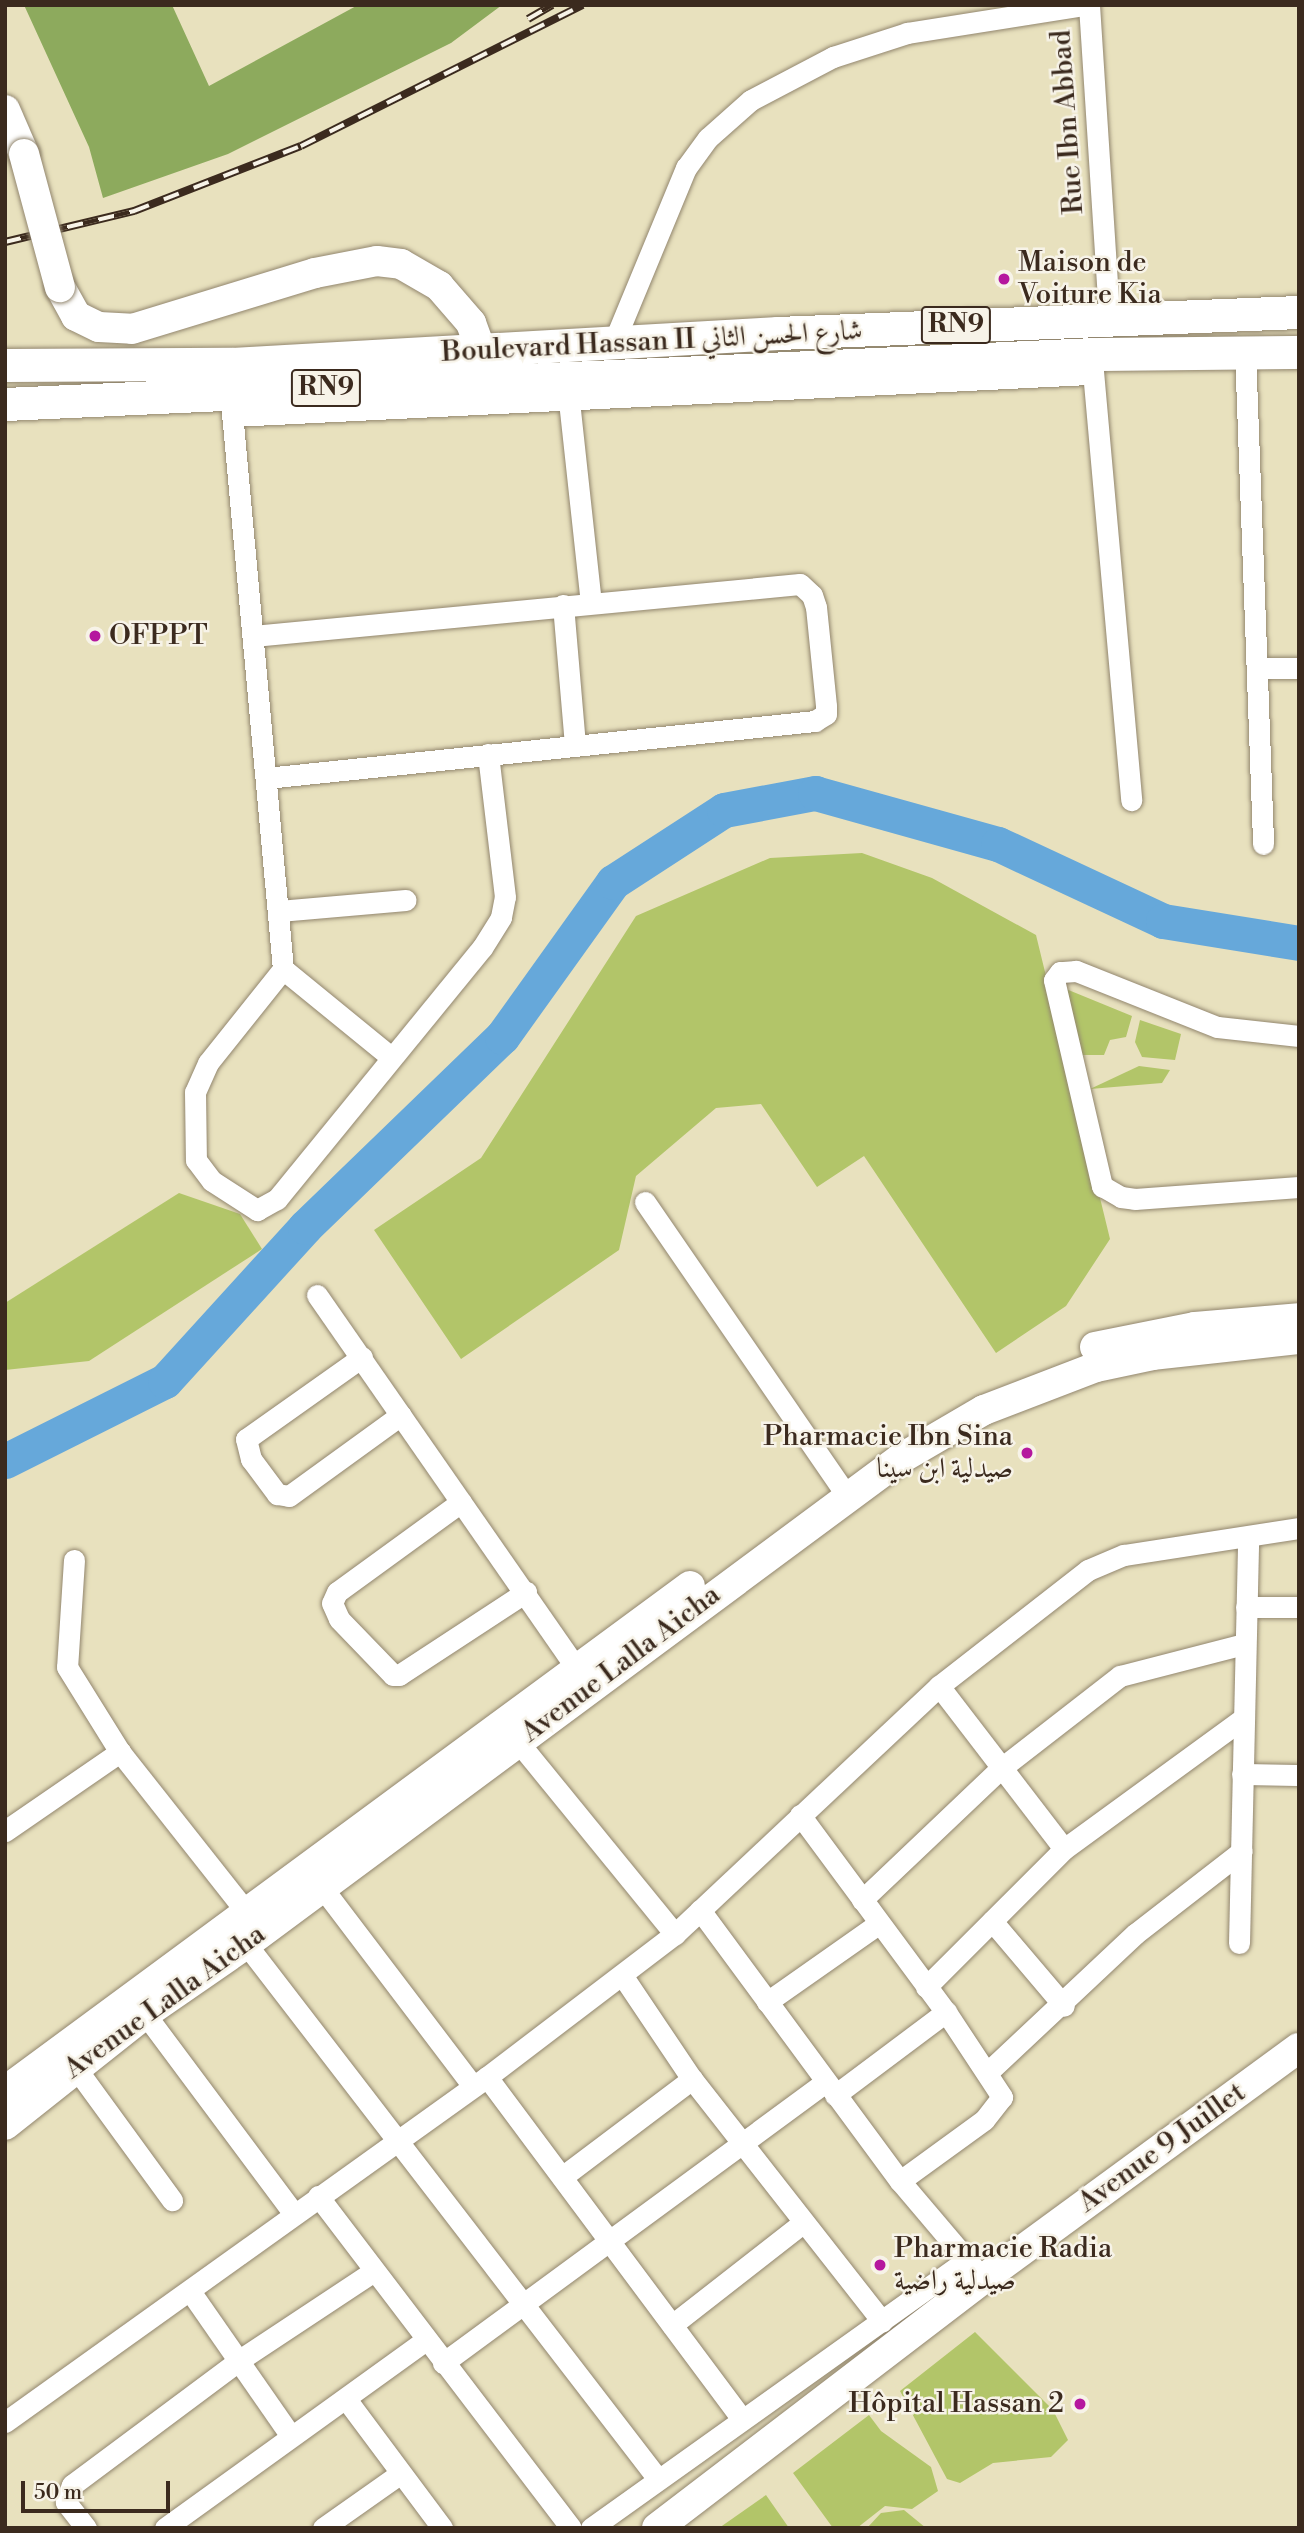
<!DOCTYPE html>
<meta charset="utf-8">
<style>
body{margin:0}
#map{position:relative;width:1304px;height:2533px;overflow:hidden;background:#e8e1be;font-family:"Libre Bodoni",Amiri,serif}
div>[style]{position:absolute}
.green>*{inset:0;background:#b2c569}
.forest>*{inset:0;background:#8daa5d}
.river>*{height:35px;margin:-17.5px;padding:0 17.5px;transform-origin:17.5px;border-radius:17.5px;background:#66a8da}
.roads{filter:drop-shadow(0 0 2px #92866e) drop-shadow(0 0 2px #92866e)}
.street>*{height:21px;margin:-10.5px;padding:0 10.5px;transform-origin:10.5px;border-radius:10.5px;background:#fff}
.secondary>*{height:30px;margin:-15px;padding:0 15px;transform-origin:15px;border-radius:15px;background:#fff}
.primary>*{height:33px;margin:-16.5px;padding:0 16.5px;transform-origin:16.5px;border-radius:16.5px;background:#fff}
.rail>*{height:8px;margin-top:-4px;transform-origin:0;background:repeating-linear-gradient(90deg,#f7f3e8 0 16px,#3b2a1e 0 32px);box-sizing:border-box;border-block:2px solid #3b2a1e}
.bridges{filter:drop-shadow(0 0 2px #92866e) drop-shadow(0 0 2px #92866e)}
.secondary-bridge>*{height:30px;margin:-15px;padding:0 15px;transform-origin:15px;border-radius:15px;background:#fff}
.dots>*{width:19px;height:19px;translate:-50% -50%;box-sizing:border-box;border:4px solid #f7f3e8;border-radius:50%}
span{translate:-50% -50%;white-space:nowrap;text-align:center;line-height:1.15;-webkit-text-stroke:5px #f7f3e8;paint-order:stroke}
.shield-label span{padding:2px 5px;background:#f7f3e8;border:2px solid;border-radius:5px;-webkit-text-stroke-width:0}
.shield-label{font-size:26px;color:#3b2a1e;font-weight:700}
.street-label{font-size:28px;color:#3b2a1e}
.poi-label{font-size:28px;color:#3b2a1e}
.left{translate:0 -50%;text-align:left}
.right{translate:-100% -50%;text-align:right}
.frame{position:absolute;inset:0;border:7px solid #3b2a1e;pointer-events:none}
.scale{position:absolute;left:21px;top:2481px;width:149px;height:32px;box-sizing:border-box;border:4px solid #3b2a1e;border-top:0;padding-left:9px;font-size:21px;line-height:24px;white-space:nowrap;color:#3b2a1e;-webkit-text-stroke:5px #f7f3e8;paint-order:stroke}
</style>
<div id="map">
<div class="green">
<div style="clip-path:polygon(862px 853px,932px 878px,1036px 935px,1110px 1239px,1066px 1306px,996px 1353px,864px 1156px,817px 1187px,761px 1104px,716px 1108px,636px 1176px,619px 1250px,461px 1359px,374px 1230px,481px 1158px,636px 916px,770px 858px)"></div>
<div style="clip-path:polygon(1066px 989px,1132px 1016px,1126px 1037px,1110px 1040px,1104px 1055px,1076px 1055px)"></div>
<div style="clip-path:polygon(1140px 1020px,1181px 1034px,1175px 1060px,1142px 1057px,1135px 1042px)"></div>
<div style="clip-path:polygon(1139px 1066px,1170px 1070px,1162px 1083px,1090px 1089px)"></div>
<div style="clip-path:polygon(179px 1193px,240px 1214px,262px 1249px,89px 1361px,5px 1370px,5px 1303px)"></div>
<div style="clip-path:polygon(975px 2332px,1053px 2410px,1068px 2440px,1051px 2457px,993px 2463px,960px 2483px,947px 2479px,900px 2391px)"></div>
<div style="clip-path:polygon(869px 2415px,881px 2431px,931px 2467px,938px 2491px,912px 2509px,885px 2506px,857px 2528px,833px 2528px,793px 2473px)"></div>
<div style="clip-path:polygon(766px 2495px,789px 2528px,719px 2528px)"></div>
<div style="clip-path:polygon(904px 2510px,926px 2528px,867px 2528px,881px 2513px)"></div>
</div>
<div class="forest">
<div style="clip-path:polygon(24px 5px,172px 5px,209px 86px,358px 5px,502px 5px,451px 43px,228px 154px,103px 198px,89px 147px)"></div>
</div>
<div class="river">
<div style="left:5px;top:1461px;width:179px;rotate:-26.6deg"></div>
<div style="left:165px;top:1381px;width:208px;rotate:-47.7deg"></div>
<div style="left:305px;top:1227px;width:274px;rotate:-44deg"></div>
<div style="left:502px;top:1037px;width:191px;rotate:-54.4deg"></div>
<div style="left:613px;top:882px;width:132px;rotate:-33deg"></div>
<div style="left:724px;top:810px;width:93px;rotate:-10.6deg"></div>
<div style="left:815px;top:793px;width:190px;rotate:15.6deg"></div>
<div style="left:998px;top:844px;width:182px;rotate:25deg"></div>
<div style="left:1163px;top:921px;width:138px;rotate:9.2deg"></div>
</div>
<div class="roads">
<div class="street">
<div style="left:1089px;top:5px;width:314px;rotate:86.3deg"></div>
<div style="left:613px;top:344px;width:191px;rotate:-67.5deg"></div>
<div style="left:686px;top:168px;width:37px;rotate:-54deg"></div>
<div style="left:708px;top:138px;width:57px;rotate:-41.5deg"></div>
<div style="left:751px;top:100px;width:93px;rotate:-27.7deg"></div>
<div style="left:833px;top:57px;width:78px;rotate:-18deg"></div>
<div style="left:907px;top:33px;width:179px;rotate:-9deg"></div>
<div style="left:1245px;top:350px;width:494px;rotate:87.9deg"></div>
<div style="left:1092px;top:360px;width:442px;rotate:84.9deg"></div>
<div style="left:569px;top:401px;width:202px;rotate:83.8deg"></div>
<div style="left:231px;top:402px;width:569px;rotate:84.76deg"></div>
<div style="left:283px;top:969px;width:139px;rotate:39.2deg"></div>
<div style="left:233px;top:416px;width:858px;rotate:-2.81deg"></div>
<div style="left:563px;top:605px;width:141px;rotate:85.1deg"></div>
<div style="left:253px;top:636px;width:549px;rotate:-5.43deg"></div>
<div style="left:800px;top:584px;width:16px;rotate:43deg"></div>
<div style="left:812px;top:595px;width:13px;rotate:72deg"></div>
<div style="left:816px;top:607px;width:100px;rotate:84.2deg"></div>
<div style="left:826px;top:706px;width:8px;rotate:90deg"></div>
<div style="left:826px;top:714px;width:13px;rotate:148deg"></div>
<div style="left:815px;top:721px;width:552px;rotate:174.07deg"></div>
<div style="left:1258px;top:668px;width:41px"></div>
<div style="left:279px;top:911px;width:127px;rotate:-5deg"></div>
<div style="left:283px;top:969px;width:120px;rotate:128.6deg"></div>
<div style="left:208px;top:1063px;width:32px;rotate:114deg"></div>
<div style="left:195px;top:1092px;width:68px;rotate:89.2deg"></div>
<div style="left:196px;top:1160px;width:26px;rotate:53deg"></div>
<div style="left:212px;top:1181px;width:54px;rotate:32.8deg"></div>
<div style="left:257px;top:1210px;width:23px;rotate:-29deg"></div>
<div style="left:277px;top:1199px;width:324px;rotate:-50.8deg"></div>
<div style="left:482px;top:948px;width:36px;rotate:-58deg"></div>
<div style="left:501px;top:917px;width:20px;rotate:-79deg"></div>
<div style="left:505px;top:897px;width:144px;rotate:-96.8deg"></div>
<div style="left:1299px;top:1036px;width:82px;rotate:-173.7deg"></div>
<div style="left:1217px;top:1027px;width:152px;rotate:-158.3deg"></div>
<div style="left:1076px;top:971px;width:16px;rotate:176deg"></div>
<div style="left:1060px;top:972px;width:10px;rotate:127deg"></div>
<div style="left:1054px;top:980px;width:212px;rotate:76.9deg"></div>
<div style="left:1102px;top:1186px;width:22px;rotate:30deg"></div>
<div style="left:1121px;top:1197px;width:14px;rotate:8deg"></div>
<div style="left:1135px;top:1199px;width:164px;rotate:-4.2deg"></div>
<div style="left:645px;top:1202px;width:357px;rotate:55.5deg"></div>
<div style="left:317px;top:1295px;width:470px;rotate:55.2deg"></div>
<div style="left:362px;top:1357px;width:142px;rotate:144.7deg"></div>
<div style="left:246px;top:1439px;width:21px;rotate:76deg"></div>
<div style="left:251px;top:1459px;width:44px;rotate:53.4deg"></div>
<div style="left:277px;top:1494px;width:12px;rotate:9deg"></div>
<div style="left:289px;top:1496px;width:138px;rotate:-35.9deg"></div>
<div style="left:461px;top:1502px;width:153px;rotate:144deg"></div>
<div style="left:337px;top:1592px;width:12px;rotate:114deg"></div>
<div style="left:332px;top:1603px;width:17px;rotate:66deg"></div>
<div style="left:339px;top:1619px;width:78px;rotate:46deg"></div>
<div style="left:393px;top:1675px;width:6px"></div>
<div style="left:399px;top:1675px;width:152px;rotate:-33.2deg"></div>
<div style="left:74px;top:1560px;width:107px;rotate:93.7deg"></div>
<div style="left:67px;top:1667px;width:100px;rotate:58.1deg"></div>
<div style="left:1246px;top:1607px;width:53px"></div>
<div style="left:939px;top:1686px;width:205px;rotate:52.5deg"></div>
<div style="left:510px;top:1732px;width:261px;rotate:50.8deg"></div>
<div style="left:1242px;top:1774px;width:57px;rotate:1deg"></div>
<div style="left:800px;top:1815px;width:245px;rotate:53.5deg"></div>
<div style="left:946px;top:2012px;width:102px;rotate:56.6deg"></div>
<div style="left:1002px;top:2097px;width:29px;rotate:128deg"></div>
<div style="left:984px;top:2120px;width:104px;rotate:144deg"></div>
<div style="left:5px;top:1831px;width:140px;rotate:-34.5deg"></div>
<div style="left:120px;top:1752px;width:205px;rotate:51.7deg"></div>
<div style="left:321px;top:1886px;width:251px;rotate:52.8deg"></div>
<div style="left:862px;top:1900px;width:190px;rotate:-43.5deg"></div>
<div style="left:1000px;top:1769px;width:152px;rotate:-37.8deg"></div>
<div style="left:1120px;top:1676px;width:128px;rotate:-14.5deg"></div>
<div style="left:700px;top:1910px;width:337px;rotate:53.6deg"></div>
<div style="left:900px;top:2181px;width:128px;rotate:49.7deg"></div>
<div style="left:992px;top:1921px;width:111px;rotate:49.7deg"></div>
<div style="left:1239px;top:1943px;width:406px;rotate:-88.7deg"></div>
<div style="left:246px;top:1944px;width:675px;rotate:52.4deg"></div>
<div style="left:622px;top:1975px;width:125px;rotate:56.1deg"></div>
<div style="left:692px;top:2079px;width:308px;rotate:51.9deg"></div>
<div style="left:926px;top:1987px;width:195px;rotate:-45deg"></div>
<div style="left:1064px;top:1849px;width:220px;rotate:-36.1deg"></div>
<div style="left:767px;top:2002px;width:136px;rotate:-35.1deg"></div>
<div style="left:145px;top:2014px;width:249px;rotate:53.3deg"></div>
<div style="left:75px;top:2067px;width:165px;rotate:53.9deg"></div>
<div style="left:988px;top:2072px;width:202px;rotate:-43.2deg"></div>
<div style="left:1135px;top:1934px;width:135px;rotate:-37.8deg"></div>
<div style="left:487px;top:2077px;width:427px;rotate:53.3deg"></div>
<div style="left:835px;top:2095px;width:139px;rotate:-36.8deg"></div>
<div style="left:562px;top:2177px;width:163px;rotate:-37deg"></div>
<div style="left:318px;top:2196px;width:417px;rotate:52.7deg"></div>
<div style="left:190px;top:2291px;width:175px;rotate:55.2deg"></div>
<div style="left:672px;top:2325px;width:167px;rotate:-38deg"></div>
<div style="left:443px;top:2363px;width:475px;rotate:-36.3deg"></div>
<div style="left:346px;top:2399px;width:161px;rotate:53.3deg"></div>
<div style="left:5px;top:2422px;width:593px;rotate:-35.59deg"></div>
<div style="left:487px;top:2077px;width:236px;rotate:-37.3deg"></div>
<div style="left:675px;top:1934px;width:362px;rotate:-43.2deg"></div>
<div style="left:939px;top:1686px;width:189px;rotate:-37.9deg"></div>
<div style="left:1088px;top:1570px;width:39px;rotate:-23deg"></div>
<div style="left:1124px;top:1555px;width:177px;rotate:-8.8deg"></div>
<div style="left:86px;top:2528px;width:33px;rotate:-128deg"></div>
<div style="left:66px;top:2502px;width:18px;rotate:-71deg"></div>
<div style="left:72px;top:2485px;width:211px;rotate:-36.7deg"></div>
<div style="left:241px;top:2359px;width:159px;rotate:-33.5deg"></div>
<div style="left:165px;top:2528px;width:322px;rotate:-35.8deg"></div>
<div style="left:323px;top:2528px;width:92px;rotate:-35.2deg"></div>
<div style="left:591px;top:2528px;width:462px;rotate:-35.5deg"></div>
</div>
<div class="secondary">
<div style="left:5px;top:110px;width:48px;rotate:66.6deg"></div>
<div style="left:60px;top:287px;width:33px;rotate:61deg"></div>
<div style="left:76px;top:316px;width:25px;rotate:26deg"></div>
<div style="left:99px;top:327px;width:33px;rotate:3deg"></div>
<div style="left:132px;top:329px;width:191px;rotate:-17deg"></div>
<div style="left:315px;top:273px;width:63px;rotate:-11deg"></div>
<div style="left:377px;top:261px;width:24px;rotate:7deg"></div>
<div style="left:401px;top:264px;width:44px;rotate:30.1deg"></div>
<div style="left:439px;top:286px;width:49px;rotate:49.1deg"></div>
<div style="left:471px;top:323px;width:32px;rotate:70deg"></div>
<div style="left:1095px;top:1347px;width:102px;rotate:-11.3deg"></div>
<div style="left:1195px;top:1327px;width:104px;rotate:-4.9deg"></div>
<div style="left:5px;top:2091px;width:851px;rotate:-36.4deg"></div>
<div style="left:5px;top:2125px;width:179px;rotate:-38.4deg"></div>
<div style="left:145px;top:2014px;width:123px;rotate:-34.7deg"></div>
<div style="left:246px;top:1944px;width:814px;rotate:-36.56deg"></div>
<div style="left:900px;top:1459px;width:97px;rotate:-30.3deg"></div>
<div style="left:984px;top:1410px;width:120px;rotate:-21deg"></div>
<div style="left:1096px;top:1367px;width:58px;rotate:-11.9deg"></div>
<div style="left:1153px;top:1355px;width:147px;rotate:-6.3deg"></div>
<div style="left:657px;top:2528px;width:410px;rotate:-37.4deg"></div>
<div style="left:983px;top:2279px;width:391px;rotate:-36.2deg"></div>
</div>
<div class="primary">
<div style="left:5px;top:365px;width:227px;rotate:-0.3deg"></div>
<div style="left:232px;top:364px;width:547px;rotate:-3.25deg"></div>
<div style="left:778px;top:333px;width:521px;rotate:-2.31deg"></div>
<div style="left:5px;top:404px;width:1089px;rotate:-2.63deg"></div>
<div style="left:1093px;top:354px;width:206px;rotate:-0.6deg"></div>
</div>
</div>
<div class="rail">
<div style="left:528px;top:19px;width:28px;rotate:-30deg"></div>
<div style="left:5px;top:242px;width:133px;rotate:-13.5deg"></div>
<div style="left:134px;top:211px;width:179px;rotate:-21.3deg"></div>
<div style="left:301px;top:146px;width:315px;rotate:-26.6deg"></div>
</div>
<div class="bridges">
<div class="secondary-bridge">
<div style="left:24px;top:154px;width:138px;rotate:74.9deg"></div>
</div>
</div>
<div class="dots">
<div style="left:1004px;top:279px;background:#b5179e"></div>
<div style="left:95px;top:636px;background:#b5179e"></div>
<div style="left:1027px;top:1453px;background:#b5179e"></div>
<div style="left:880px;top:2265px;background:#b5179e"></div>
<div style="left:1080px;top:2404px;background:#b5179e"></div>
</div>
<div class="shield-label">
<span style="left:956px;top:325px">RN9</span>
<span style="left:326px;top:388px">RN9</span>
</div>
<div class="street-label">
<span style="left:1068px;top:122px;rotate:-94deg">Rue Ibn Abbad</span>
<span style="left:652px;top:342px;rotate:-3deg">Boulevard Hassan II شارع الحسن الثاني</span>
<span style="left:621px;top:1664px;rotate:-37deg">Avenue Lalla Aicha</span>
<span style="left:165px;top:2002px;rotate:-36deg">Avenue Lalla Aicha</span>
<span style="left:1162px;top:2148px;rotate:-36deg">Avenue 9 Juillet</span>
</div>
<div class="poi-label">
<span class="left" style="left:1018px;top:279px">Maison de<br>Voiture Kia</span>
<span class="left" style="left:109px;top:636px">OFPPT</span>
<span class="right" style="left:1013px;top:1453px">Pharmacie Ibn Sina<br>صيدلية ابن سينا</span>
<span class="left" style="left:894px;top:2265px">Pharmacie Radia<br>صيدلية راضية</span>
<span class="right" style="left:1064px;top:2404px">Hôpital Hassan 2</span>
</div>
<div class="frame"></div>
<div class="scale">50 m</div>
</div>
